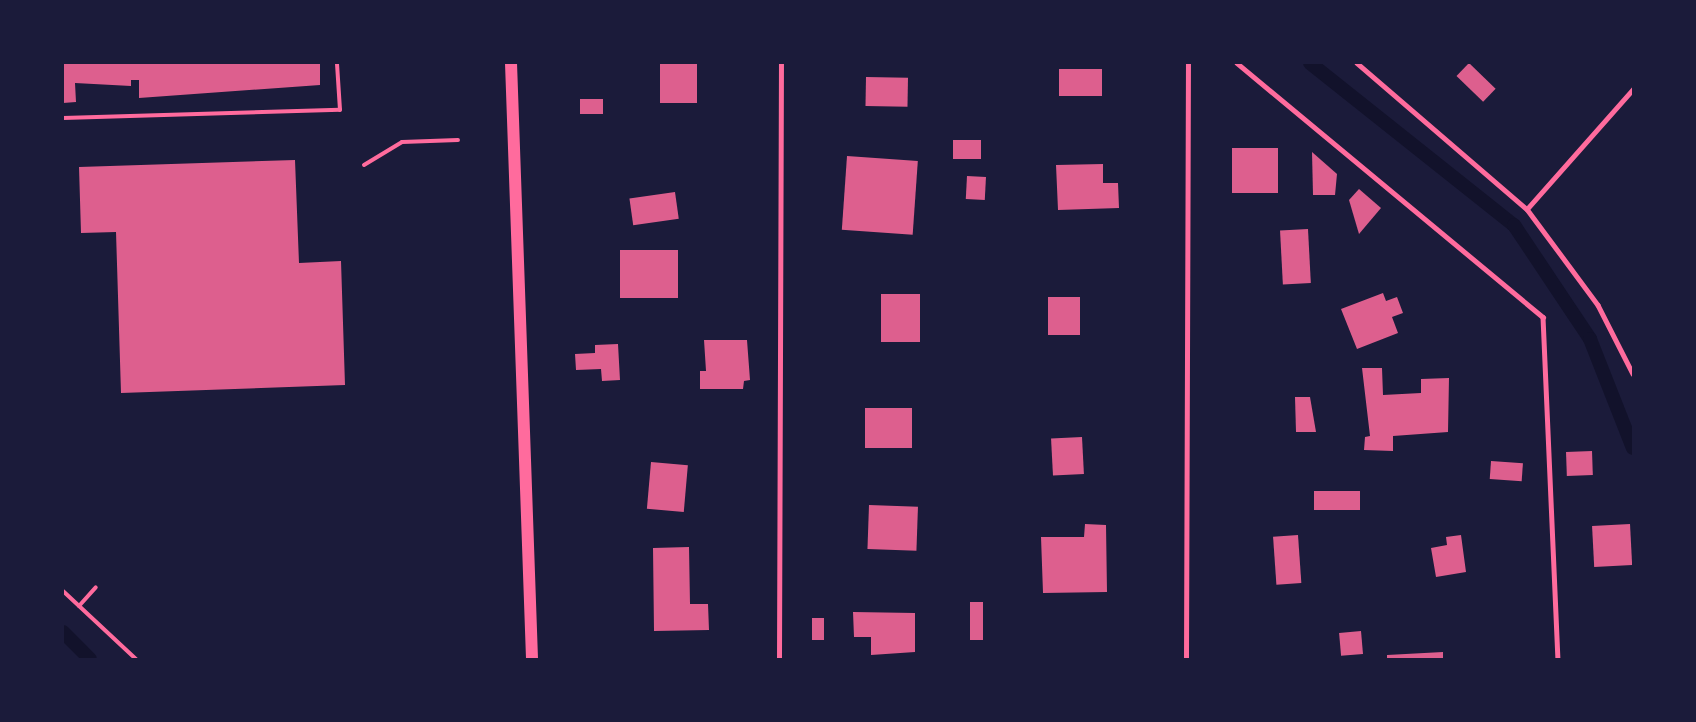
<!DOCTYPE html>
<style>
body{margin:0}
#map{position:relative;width:1696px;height:722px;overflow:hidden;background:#1b1b3a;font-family:"Sofia Sans Condensed",sans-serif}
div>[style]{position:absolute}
.stream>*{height:14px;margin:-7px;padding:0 7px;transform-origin:7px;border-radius:7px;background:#12122b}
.building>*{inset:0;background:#dd5f8e;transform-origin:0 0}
.path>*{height:4px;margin:-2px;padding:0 2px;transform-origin:2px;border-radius:2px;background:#ff6b9d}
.service>*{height:4.5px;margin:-2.25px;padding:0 2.25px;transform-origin:2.25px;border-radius:2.25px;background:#ff6b9d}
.secondary>*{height:12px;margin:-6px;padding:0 6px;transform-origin:6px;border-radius:6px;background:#ff6b9d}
span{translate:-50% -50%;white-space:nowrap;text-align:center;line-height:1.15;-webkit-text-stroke:4.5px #1b1b3a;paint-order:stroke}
.frame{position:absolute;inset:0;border:64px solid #1b1b3a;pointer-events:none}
</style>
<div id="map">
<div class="stream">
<div style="left:1310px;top:63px;width:260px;rotate:38.5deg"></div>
<div style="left:1514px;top:225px;width:137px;rotate:56.3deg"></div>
<div style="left:1590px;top:339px;width:117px;rotate:68.5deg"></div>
<div style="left:63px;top:632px;width:38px;rotate:45deg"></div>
</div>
<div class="building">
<div style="clip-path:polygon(63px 63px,320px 63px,320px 85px,139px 98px,139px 80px,131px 80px,131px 86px,75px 83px,76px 102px,63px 103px)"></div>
<div style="left:660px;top:63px;width:37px;height:40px"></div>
<div style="left:1469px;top:63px;width:37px;height:18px;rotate:44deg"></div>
<div style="left:1102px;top:69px;width:27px;height:43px;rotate:90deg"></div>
<div style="left:866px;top:77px;width:42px;height:29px;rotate:1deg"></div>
<div style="left:603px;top:99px;width:15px;height:23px;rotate:90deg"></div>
<div style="left:953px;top:140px;width:28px;height:19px"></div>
<div style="left:1232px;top:148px;width:46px;height:45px"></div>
<div style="clip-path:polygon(1312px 152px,1337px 174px,1335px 195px,1313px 195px)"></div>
<div style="left:847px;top:156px;width:71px;height:74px;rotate:4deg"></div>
<div style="clip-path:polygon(295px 160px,299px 263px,341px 261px,345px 385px,121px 393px,116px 232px,81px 233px,79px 167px)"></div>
<div style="clip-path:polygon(1103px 164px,1103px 183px,1118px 183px,1119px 208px,1058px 210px,1056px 165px)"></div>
<div style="left:967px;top:176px;width:19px;height:23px;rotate:3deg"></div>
<div style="clip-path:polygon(1359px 189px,1381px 208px,1359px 234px,1349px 200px)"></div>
<div style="left:675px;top:192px;width:27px;height:46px;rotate:82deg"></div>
<div style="left:1308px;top:229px;width:54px;height:28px;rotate:87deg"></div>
<div style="left:620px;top:250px;width:58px;height:48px"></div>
<div style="clip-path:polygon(1383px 293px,1386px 301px,1397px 297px,1403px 313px,1392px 317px,1398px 333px,1357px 349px,1341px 309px)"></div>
<div style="left:881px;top:294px;width:39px;height:48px"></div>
<div style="left:1048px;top:297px;width:32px;height:38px"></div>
<div style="clip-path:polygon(704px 340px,747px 340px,750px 380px,744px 381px,743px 389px,700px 389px,700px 371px,706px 371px)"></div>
<div style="clip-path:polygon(618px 344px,620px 380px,602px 381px,601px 369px,576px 370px,575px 354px,595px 353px,595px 345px)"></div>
<div style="clip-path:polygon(1362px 368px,1382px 368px,1383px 395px,1421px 393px,1421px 379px,1449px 378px,1448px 432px,1393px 436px,1393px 451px,1364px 450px,1365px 437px,1370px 436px)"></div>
<div style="clip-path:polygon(1295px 397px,1310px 397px,1316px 432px,1296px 432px)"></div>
<div style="left:912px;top:408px;width:40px;height:47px;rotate:90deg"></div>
<div style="left:1082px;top:437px;width:37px;height:31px;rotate:87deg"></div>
<div style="left:1592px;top:451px;width:24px;height:26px;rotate:88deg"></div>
<div style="left:1491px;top:461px;width:32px;height:18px;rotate:4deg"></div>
<div style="left:651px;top:462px;width:37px;height:47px;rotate:5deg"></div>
<div style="left:1360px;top:491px;width:19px;height:46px;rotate:90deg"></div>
<div style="left:869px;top:505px;width:49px;height:44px;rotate:2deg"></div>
<div style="clip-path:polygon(1085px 524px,1106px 525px,1107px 592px,1043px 593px,1041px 537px,1084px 537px)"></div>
<div style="left:1630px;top:524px;width:41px;height:38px;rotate:87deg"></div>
<div style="left:1298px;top:535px;width:48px;height:25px;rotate:86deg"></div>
<div style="clip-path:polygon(1461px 535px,1466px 572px,1436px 577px,1431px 548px,1447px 545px,1446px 537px)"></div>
<div style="clip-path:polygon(689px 547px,690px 604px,708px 604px,709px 630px,654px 631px,653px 548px)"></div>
<div style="left:970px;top:602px;width:13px;height:38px"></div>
<div style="clip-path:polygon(853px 612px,915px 613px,915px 652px,871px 655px,871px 637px,854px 637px)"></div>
<div style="left:812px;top:618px;width:12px;height:22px"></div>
<div style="left:1361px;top:631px;width:23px;height:22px;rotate:85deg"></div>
<div style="clip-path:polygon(1443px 652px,1443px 659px,1387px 659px,1387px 655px)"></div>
</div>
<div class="path">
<div style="left:63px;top:118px;width:277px;rotate:-1.7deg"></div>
<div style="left:340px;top:110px;width:47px;rotate:-93.7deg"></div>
<div style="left:364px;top:165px;width:44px;rotate:-31.2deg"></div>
<div style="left:402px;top:142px;width:56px;rotate:-2deg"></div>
<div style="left:63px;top:591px;width:100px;rotate:43deg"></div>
<div style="left:79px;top:606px;width:25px;rotate:-48deg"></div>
</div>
<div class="service">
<div style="left:1237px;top:63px;width:398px;rotate:39.7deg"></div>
<div style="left:1543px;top:317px;width:342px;rotate:87.5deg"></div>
<div style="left:1357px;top:63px;width:224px;rotate:40.7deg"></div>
<div style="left:1527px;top:209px;width:119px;rotate:53.5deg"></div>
<div style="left:1598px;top:305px;width:77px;rotate:63.1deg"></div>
<div style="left:1527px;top:209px;width:160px;rotate:-48.5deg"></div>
<div style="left:779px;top:659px;width:596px;rotate:-89.81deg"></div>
<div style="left:1186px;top:659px;width:596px;rotate:-89.81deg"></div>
</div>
<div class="secondary">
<div style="left:511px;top:63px;width:596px;rotate:87.98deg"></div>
</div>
<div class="frame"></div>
</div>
